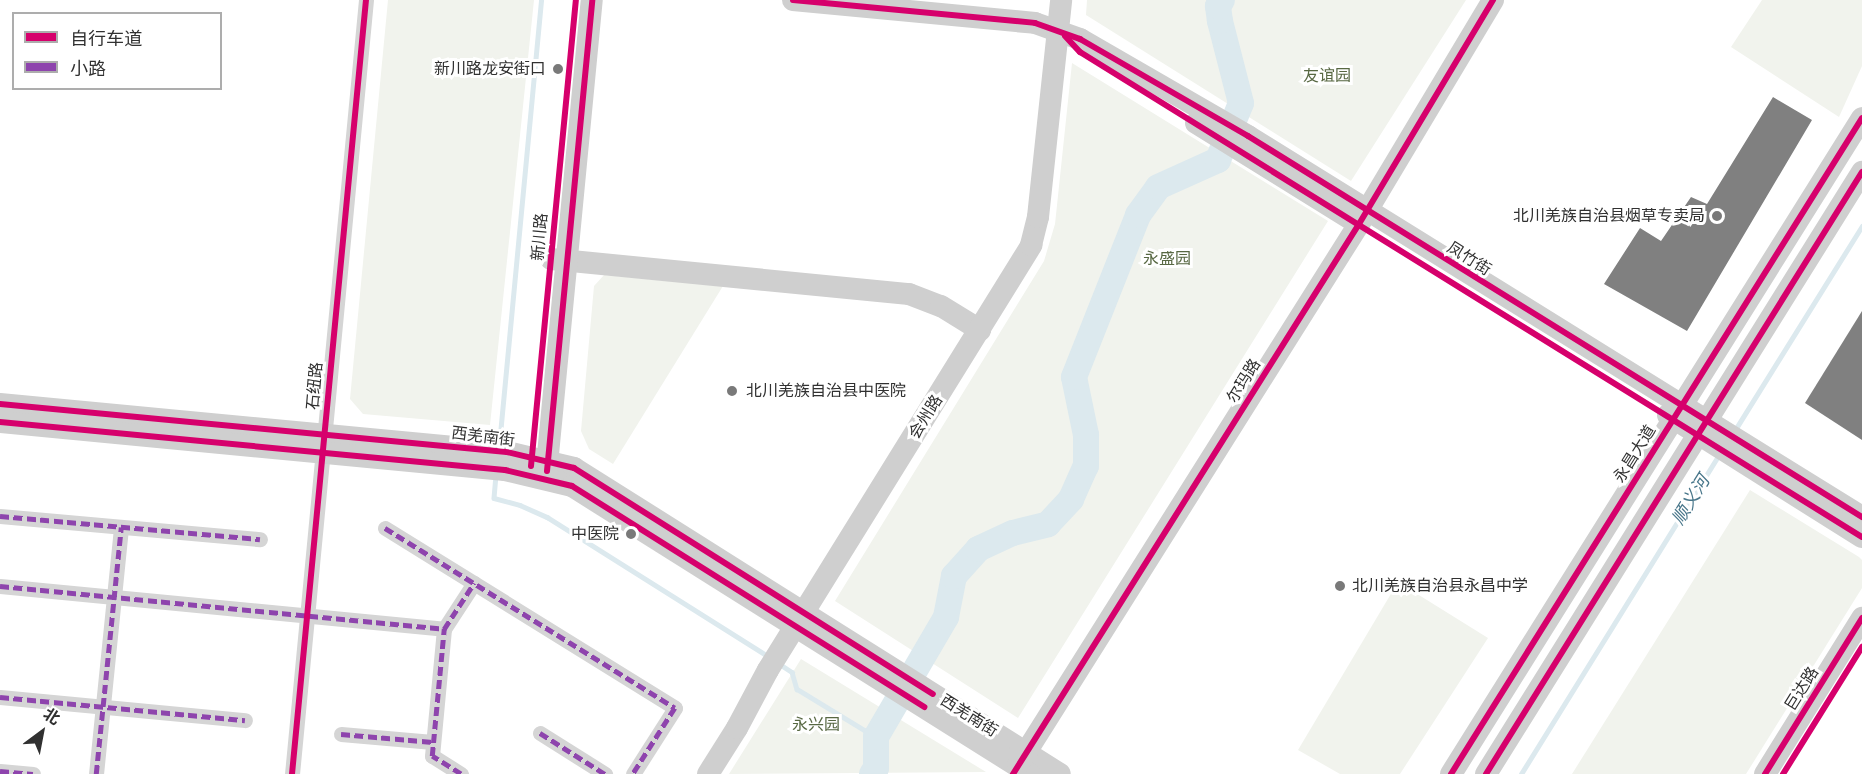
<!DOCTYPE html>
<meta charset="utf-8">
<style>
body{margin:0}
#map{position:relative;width:1862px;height:774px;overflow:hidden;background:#fff;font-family:"Work Sans","Noto Sans SC",sans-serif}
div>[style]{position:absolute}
.green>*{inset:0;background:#f1f3ed}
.stream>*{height:4.5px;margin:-2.25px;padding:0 2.25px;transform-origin:2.25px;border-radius:2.25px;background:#dce9ee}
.river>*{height:26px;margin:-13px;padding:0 13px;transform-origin:13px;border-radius:13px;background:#dce9ee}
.building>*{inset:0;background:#808080}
.street>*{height:15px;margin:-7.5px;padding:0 7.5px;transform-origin:7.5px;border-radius:7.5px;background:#d5d5d5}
.secondary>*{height:22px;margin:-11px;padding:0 11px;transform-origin:11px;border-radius:11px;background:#cfcfcf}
.quiet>*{height:4.5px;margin-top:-2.25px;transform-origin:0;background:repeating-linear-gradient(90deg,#8e44ad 0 9px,transparent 0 13.5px)}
.cycleway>*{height:6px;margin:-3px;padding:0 3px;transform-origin:3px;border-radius:3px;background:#d6006c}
.dots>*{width:16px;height:16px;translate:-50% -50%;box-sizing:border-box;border:3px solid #fff;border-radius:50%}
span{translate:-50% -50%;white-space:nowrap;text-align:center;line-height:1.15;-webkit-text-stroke:6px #fff;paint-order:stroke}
.poi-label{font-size:16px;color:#313131}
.right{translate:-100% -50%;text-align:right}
.left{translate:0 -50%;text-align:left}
.park-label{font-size:16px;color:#586843}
.street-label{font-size:16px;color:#313131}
.water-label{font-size:18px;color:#48768a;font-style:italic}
.legend{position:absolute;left:12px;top:12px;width:210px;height:78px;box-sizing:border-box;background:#fff;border:2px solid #adadad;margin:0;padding:8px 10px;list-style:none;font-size:18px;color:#313131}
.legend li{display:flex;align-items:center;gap:12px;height:30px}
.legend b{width:30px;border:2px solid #adadad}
.north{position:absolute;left:12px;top:702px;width:60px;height:60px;-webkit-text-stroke:4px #fff;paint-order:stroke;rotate:32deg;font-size:16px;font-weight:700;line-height:24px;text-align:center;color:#313131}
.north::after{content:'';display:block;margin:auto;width:21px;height:27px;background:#313131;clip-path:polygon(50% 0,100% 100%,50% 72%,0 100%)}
</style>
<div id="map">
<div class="green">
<div style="clip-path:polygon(388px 0,534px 0,490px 425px,363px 414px,350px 399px)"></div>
<div style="clip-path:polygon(1087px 0,1466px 0,1351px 181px,1086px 15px)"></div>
<div style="clip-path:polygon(1762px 0,1862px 0,1862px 66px,1839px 117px,1731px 47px)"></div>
<div style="clip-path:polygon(1072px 63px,1328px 221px,1018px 718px,835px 601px,1044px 261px,1055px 224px)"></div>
<div style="clip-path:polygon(604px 275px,723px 286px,613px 464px,589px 449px,581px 431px,594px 286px)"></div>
<div style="clip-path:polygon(1750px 490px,1859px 557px,1862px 560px,1862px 588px,1746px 774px,1572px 774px)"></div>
<div style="clip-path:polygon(1398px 582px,1488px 638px,1400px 774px,1340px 774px,1298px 750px)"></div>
<div style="clip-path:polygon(801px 659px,986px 772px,729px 774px)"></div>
</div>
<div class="stream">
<div style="left:1735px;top:430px;width:240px;rotate:-58.1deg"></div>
<div style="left:499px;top:445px;width:447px;rotate:-84.6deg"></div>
<div style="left:496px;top:475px;width:23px;rotate:95deg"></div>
<div style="left:494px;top:498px;width:27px;rotate:15deg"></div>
<div style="left:520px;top:505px;width:30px;rotate:24deg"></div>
<div style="left:547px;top:517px;width:262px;rotate:32.2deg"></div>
<div style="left:778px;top:663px;width:17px;rotate:33deg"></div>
<div style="left:792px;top:672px;width:18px;rotate:74deg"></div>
<div style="left:797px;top:689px;width:92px;rotate:31.3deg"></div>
<div style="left:1521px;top:774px;width:375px;rotate:-58.2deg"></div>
</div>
<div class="river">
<div style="left:872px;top:774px;width:7px;rotate:-56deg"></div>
<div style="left:876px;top:768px;width:31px;rotate:-90deg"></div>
<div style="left:876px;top:737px;width:139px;rotate:-59.7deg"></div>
<div style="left:946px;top:617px;width:42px;rotate:-79deg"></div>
<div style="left:954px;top:576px;width:36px;rotate:-48deg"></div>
<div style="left:978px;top:549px;width:38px;rotate:-25deg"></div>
<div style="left:1013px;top:533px;width:36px;rotate:-14deg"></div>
<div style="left:1048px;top:524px;width:34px;rotate:-47deg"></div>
<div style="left:1071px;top:499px;width:36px;rotate:-66deg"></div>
<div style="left:1086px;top:466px;width:31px;rotate:-90deg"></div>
<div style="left:1086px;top:435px;width:59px;rotate:-101.7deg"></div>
<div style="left:1074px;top:377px;width:174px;rotate:-68.4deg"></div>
<div style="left:1138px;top:215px;width:34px;rotate:-54deg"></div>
<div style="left:1158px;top:187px;width:66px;rotate:-24.2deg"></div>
<div style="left:1218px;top:160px;width:61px;rotate:-68deg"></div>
<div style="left:1241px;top:103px;width:85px;rotate:-104.4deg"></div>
<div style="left:1220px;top:21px;width:15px;rotate:-98deg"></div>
<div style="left:1218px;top:6px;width:7px;rotate:-56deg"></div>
</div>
<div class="building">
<div style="clip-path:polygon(1773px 97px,1812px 120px,1687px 331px,1604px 284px,1640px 228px,1661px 241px,1691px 197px,1707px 204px)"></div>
<div style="clip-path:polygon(1862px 311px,1862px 440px,1805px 403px)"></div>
</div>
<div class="street">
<div style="left:0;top:516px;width:261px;rotate:5.1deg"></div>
<div style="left:385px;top:528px;width:341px;rotate:31.8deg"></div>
<div style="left:675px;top:708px;width:78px;rotate:122.5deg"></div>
<div style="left:0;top:586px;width:446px;rotate:5.5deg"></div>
<div style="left:0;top:697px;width:246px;rotate:5.4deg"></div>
<div style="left:540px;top:733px;width:77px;rotate:32.2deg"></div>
<div style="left:341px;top:734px;width:92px;rotate:5deg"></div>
<div style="left:0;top:771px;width:33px;rotate:5deg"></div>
<div style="left:96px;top:774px;width:248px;rotate:-84.2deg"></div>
<div style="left:292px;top:774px;width:778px;rotate:-84.54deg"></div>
<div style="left:461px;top:774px;width:34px;rotate:-148deg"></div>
<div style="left:432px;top:756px;width:128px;rotate:-84.6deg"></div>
<div style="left:444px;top:629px;width:55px;rotate:-56.9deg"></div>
</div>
<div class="secondary">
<div style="left:793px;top:0;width:243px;rotate:5.4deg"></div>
<div style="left:1035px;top:23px;width:48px;rotate:19.6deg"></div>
<div style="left:1080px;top:39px;width:194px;rotate:30deg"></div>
<div style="left:1248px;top:136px;width:723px;rotate:31.82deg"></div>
<div style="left:1196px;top:123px;width:190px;rotate:31.8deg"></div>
<div style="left:551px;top:259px;width:360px;rotate:5.6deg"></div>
<div style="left:909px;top:294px;width:34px;rotate:21deg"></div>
<div style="left:941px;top:306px;width:46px;rotate:31.6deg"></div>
<div style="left:0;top:404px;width:509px;rotate:5.41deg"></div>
<div style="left:507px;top:452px;width:69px;rotate:13.4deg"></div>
<div style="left:574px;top:468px;width:574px;rotate:32.2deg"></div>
<div style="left:1668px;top:415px;width:229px;rotate:32.2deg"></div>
<div style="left:0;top:422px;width:507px;rotate:5.43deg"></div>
<div style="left:505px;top:470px;width:69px;rotate:13.4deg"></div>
<div style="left:572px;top:486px;width:541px;rotate:32.16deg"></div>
<div style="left:546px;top:475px;width:477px;rotate:-84.5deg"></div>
<div style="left:1018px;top:765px;width:640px;rotate:-57.78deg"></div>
<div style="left:1359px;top:224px;width:261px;rotate:-59.1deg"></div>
<div style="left:708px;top:774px;width:54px;rotate:-57.8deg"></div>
<div style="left:737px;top:728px;width:66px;rotate:-61.9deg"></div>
<div style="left:768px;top:670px;width:500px;rotate:-58.2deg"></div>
<div style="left:1031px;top:245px;width:29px;rotate:-76deg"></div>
<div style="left:1038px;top:217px;width:218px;rotate:-83.9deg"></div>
<div style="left:1451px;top:774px;width:774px;rotate:-57.93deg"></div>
<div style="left:1486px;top:774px;width:710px;rotate:-58.01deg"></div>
<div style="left:1765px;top:774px;width:184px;rotate:-58.1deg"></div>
</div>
<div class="quiet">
<div style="left:0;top:516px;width:261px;rotate:5.1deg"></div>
<div style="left:385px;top:528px;width:341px;rotate:31.8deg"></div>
<div style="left:675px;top:708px;width:78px;rotate:122.5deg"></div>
<div style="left:0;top:586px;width:446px;rotate:5.5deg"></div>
<div style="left:0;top:697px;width:246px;rotate:5.4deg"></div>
<div style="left:540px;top:733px;width:77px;rotate:32.2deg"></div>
<div style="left:341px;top:734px;width:92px;rotate:5deg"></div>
<div style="left:0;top:771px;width:33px;rotate:5deg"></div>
<div style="left:96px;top:774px;width:248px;rotate:-84.2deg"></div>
<div style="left:461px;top:774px;width:34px;rotate:-148deg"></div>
<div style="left:432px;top:756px;width:128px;rotate:-84.6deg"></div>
<div style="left:444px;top:629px;width:55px;rotate:-56.9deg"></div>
</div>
<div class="cycleway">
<div style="left:793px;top:0;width:243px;rotate:5.4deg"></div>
<div style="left:1035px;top:23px;width:48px;rotate:19.6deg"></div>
<div style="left:1080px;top:39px;width:194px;rotate:30deg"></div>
<div style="left:1248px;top:136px;width:723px;rotate:31.82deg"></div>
<div style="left:1065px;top:36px;width:22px;rotate:47deg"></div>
<div style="left:1080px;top:52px;width:920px;rotate:31.81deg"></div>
<div style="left:0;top:404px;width:509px;rotate:5.41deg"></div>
<div style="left:507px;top:452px;width:69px;rotate:13.4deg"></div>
<div style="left:574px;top:468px;width:424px;rotate:32.2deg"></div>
<div style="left:0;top:422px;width:507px;rotate:5.43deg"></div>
<div style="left:505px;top:470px;width:69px;rotate:13.4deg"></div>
<div style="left:572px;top:486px;width:416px;rotate:32.1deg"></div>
<div style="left:531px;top:466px;width:468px;rotate:-84.5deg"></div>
<div style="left:547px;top:471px;width:473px;rotate:-84.5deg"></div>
<div style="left:292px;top:774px;width:778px;rotate:-84.54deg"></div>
<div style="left:1013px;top:774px;width:650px;rotate:-57.83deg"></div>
<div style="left:1359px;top:224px;width:261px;rotate:-59.1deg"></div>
<div style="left:1451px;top:774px;width:774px;rotate:-57.93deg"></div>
<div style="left:1486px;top:774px;width:710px;rotate:-58.01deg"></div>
<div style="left:1765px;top:774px;width:184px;rotate:-58.1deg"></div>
<div style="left:1783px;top:774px;width:150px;rotate:-58.1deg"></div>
</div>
<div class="dots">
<div style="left:558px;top:69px;background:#797979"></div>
<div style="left:1717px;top:216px;background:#797979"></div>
<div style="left:732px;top:391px;background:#797979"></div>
<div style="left:631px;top:534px;background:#797979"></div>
<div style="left:1340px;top:586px;background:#797979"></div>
</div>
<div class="poi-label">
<span class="right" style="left:546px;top:69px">新川路龙安街口</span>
<span class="right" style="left:1705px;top:216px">北川羌族自治县烟草专卖局</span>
<span class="left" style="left:746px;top:391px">北川羌族自治县中医院</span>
<span class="right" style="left:619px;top:534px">中医院</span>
<span class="left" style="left:1352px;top:586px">北川羌族自治县永昌中学</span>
</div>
<div class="park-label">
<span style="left:1327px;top:76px">友谊园</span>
<span style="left:1167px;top:259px">永盛园</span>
<span style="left:816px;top:725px">永兴园</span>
</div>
<div class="street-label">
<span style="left:540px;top:237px;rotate:-85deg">新川路</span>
<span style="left:1469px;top:259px;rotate:32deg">凤竹街</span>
<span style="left:1244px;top:381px;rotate:-58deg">尔玛路</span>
<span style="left:315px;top:386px;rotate:-85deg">石纽路</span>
<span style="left:926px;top:417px;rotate:-58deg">会州路</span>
<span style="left:483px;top:437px;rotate:7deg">西羌南街</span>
<span style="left:1635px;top:454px;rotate:-58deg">永昌大道</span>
<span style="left:1802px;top:689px;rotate:-58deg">巨达路</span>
<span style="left:969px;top:716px;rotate:32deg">西羌南街</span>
</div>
<div class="water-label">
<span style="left:1691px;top:500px;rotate:-58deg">顺义河</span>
</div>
<ul class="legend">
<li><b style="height:8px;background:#d6006c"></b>自行车道</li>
<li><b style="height:8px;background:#8e44ad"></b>小路</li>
</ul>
<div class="north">北</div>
</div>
